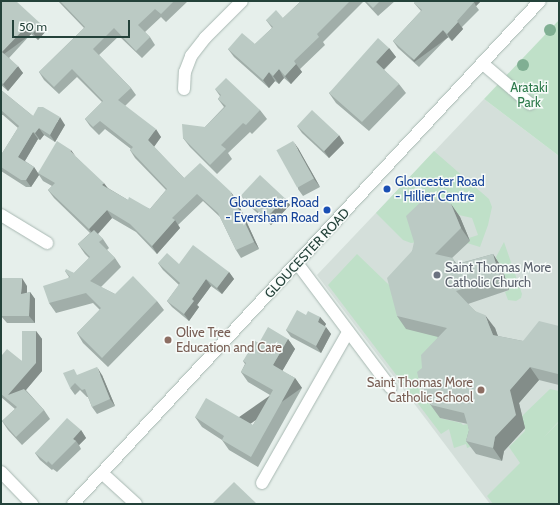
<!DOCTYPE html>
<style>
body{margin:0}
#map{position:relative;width:560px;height:505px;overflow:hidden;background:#e6efeb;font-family:Cabin,sans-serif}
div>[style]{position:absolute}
.built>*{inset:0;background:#d4dfda}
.green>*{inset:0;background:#bfe0c8}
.roads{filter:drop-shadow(0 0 1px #a8b8b2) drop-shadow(0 0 1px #a8b8b2)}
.minor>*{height:12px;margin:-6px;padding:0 6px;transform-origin:6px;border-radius:6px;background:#fff}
.trees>*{width:12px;height:12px;margin:-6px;border-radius:50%;background:#80af93}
.wall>*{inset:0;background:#a1aea9}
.shaded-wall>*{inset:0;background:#838d89;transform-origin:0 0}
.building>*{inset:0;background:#bbcac4;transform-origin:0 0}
.dots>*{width:11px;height:11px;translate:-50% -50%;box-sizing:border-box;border:2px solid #f7fbf9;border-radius:50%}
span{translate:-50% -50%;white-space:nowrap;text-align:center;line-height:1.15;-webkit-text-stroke:3px #f7fbf9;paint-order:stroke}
.park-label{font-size:13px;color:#2d7a4b}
.transit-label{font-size:13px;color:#164399}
.left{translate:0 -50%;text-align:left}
.right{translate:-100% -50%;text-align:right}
.street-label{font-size:13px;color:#24423a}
.worship-label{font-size:13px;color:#5b616d}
.education-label{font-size:13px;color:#785e54}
.frame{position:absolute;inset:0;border:2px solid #24423a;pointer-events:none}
.scale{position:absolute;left:12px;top:20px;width:118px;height:18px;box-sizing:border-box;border:2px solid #24423a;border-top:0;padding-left:5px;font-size:12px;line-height:14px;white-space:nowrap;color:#24423a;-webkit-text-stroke:3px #f7fbf9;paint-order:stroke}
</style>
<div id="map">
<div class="built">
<div style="clip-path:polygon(484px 99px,559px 156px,559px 504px,490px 504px,317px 275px)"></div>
</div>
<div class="green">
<div style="clip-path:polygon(559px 20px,559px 156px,484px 99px)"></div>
<div style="clip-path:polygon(434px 151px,489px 199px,492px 207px,488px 225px,480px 247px,467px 243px,470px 241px,469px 238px,478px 235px,472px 218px,459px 215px,419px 242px,411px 243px,403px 240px,376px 213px)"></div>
<div style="clip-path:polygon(504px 242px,522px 294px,521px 298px,516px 301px,508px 300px,505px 292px,509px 290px,502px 268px,499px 268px,496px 257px)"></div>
<div style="clip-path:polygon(357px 254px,444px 338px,440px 418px,461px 423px,463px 425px,472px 423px,478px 444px,467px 448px,466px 444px,454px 448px,449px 429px,441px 434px,328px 285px)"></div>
<div style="clip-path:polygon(550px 389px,559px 391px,559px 421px,544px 437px,559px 422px,559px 504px,493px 504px,487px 496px,520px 463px,509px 447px,525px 431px,522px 416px)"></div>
</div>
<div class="roads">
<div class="minor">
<div style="left:482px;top:63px;width:63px;rotate:40.5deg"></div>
<div style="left:184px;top:89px;width:17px;rotate:-87deg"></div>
<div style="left:185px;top:72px;width:17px;rotate:-69deg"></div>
<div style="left:191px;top:56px;width:23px;rotate:-52deg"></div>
<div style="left:205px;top:38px;width:52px;rotate:-45deg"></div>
<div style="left:1px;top:215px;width:54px;rotate:31.3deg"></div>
<div style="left:297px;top:263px;width:156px;rotate:53.1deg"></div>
<div style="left:1px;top:472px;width:45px;rotate:45.9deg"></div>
<div style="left:102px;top:473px;width:46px;rotate:42.4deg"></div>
<div style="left:262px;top:483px;width:174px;rotate:-60.3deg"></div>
<div style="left:73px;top:504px;width:686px;rotate:-47.13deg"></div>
</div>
</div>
<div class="trees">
<div style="left:550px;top:30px"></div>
<div style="left:523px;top:65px"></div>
</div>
<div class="wall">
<div style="clip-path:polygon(58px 1px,188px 1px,166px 22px,161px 17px,145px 32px,150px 37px,155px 45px,142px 58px,119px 36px,99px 55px,131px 88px,136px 95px,125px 106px,161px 137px,154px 147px,184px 178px,236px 199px,259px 249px,241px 258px,236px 250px,220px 217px,203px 201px,178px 225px,180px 228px,157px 254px,136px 232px,112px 218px,98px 234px,103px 239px,109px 248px,107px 250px,115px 258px,121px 267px,101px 287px,115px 294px,157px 301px,164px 310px,108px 367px,83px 343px,77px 333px,100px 310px,93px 303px,56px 313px,49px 303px,69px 277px,65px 271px,74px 273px,89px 258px,85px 254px,78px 244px,90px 233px,54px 198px,48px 190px,52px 186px,43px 181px,39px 175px,31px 187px,26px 187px,1px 171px,1px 155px,18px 128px,3px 115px,1px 115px,1px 90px,33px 116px,65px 125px,55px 142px,44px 135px,40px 140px,38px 139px,25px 161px,34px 167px,38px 173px,76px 157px,108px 188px,128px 200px,150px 209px,166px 190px,135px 158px,130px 150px,131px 149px,105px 129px,99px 135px,90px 126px,85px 119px,102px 102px,77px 77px,59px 94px,44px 80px,39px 72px,84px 28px)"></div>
<div style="clip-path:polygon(301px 1px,395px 1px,378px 16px,364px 1px,323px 42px,325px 45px,300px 69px,302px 72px,291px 84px,284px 78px,279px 84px,275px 81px,269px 88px,234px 57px,228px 49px,255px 44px,272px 28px,266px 20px,283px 18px)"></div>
<div style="clip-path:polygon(416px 1px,481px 1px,476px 6px,479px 10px,462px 27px,463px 29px,452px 41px,448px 37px,419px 67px,398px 48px,393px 41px,421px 11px,414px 3px)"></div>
<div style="clip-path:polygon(1px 2px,41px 24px,46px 31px,38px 40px,31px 34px,9px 58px,23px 73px,8px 91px,1px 85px)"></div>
<div style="clip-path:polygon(389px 48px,396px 57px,384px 70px,399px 84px,406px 93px,369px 131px,336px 103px,329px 93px)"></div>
<div style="clip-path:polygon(215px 89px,260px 110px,267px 119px,252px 134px,250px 132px,228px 153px,232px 159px,217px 174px,190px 147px,183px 138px,205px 127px,224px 107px,218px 99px,220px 96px)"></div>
<div style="clip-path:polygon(297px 126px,344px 143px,329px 158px,302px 133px)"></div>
<div style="clip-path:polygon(298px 148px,320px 187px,303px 196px,298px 189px)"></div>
<div style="clip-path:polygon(241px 195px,285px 198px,290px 205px,271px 225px,246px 203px)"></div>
<div style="clip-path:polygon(451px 204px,460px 217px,470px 241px,452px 258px,457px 264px,493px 254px,502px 268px,509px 290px,468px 304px,475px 311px,495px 328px,498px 336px,523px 341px,559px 326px,559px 385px,539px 380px,519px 403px,525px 428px,504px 451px,502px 461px,476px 454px,466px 441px,469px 430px,468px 424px,440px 418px,422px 393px,422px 368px,438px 337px,406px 329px,397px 316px,412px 251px)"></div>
<div style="clip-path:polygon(158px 263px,179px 264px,229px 272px,234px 279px,222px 294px,211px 286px,197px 305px,199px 307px,189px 321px,172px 307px,167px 301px,179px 285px,163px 270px)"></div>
<div style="clip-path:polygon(27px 286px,27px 293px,30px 292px,35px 299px,35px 323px,7px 323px,1px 316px)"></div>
<div style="clip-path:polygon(306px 315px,320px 317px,326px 324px,325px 326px,331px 334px,321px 353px,291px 337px,286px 330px)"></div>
<div style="clip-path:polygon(36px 331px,42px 339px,42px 371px,26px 390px,44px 410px,50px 419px,22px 445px,8px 430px,2px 421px,15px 409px,1px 397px,1px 355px,22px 361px)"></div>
<div style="clip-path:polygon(288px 339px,295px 349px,282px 371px,295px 378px,302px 388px,258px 467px,229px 450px,222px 440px,202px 427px,195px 417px,253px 425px,270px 395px,248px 382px,241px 372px,245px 364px,243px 361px,259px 343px)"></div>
<div style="clip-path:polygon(78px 375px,102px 375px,115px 406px,97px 414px,92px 407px,88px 397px,87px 397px,80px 390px,75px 395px,70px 388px)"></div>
<div style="clip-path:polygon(81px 430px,86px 438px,79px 445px,81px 449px,57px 472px,53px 469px,52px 470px,40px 460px,35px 453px)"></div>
</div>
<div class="shaded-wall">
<div style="clip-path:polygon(472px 1px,481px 1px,476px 6px,474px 2px)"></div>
<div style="clip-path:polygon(458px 22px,463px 29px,452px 41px,447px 34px)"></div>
<div style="clip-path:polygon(41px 24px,46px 31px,38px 40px,33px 33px)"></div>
<div style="left:26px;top:27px;width:9px;height:35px;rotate:54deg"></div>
<div style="left:443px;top:30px;width:9px;height:42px;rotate:54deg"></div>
<div style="clip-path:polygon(389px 48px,396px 57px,382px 71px,376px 62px)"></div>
<div style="clip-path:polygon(296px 64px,302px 72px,291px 84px,285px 76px)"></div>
<div style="clip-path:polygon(18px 66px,23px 73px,8px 91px,3px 84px)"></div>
<div style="clip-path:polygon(279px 69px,284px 78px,279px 84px,273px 76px)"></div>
<div style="clip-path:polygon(269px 72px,275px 81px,269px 88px,263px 80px)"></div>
<div style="clip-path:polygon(60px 117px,65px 125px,55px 142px,50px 135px)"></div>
<div style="clip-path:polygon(39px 128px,44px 135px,40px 140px,35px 133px)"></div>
<div style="clip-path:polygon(156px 129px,161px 137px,153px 148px,148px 140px)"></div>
<div style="clip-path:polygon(33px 132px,38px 139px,23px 164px,18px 157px)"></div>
<div style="clip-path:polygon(339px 135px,344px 143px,329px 158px,324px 151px)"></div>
<div style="clip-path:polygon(293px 141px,298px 148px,320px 187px,314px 179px)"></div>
<div style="clip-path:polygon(71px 150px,76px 157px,70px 151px)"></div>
<div style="clip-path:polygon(34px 167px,39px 175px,31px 187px,26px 180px)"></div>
<div style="clip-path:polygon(104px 183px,109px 190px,102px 185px)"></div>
<div style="clip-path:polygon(230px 191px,236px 199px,259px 249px,254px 242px)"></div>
<div style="clip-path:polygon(285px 198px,290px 205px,271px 225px,265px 218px)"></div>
<div style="clip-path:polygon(451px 204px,460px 217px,470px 241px,461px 228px)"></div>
<div style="clip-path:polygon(107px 210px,112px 218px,95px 237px,89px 229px)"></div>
<div style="clip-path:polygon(175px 220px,180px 228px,157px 254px,152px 246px)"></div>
<div style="clip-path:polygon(493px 254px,502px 268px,509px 290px,500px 277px)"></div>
<div style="clip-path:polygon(229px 272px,234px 279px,222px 294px,217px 288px)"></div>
<div style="clip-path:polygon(22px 278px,27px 286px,27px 302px,21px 294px)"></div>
<div style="clip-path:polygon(206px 279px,211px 286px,197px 305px,199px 307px,189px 321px,184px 314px,192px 299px)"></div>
<div style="clip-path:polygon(30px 292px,35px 299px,35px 323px,29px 316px)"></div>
<div style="clip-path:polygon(485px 315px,495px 328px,502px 348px,493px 335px)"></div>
<div style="clip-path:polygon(320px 317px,326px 324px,323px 329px,318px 322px)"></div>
<div style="clip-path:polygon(326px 327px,331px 334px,321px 353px,316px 346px)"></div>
<div style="clip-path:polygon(36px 331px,42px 339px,42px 371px,14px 404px,8px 395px)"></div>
<div style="clip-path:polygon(288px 339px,295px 349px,280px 375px,273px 365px)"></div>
<div style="clip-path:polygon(97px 367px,102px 375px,115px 406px,110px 399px)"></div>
<div style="clip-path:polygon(530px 367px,539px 380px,519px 403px,525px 428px,504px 451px,502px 461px,493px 448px,495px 437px,510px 390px)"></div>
<div style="left:295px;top:378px;width:12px;height:90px;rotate:55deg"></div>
<div style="clip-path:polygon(81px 430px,86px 438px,79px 445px,76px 441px,73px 439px)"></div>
</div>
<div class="building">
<div style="clip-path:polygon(2px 1px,16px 1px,41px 24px,33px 33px,26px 27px,2px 52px,18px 66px,3px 84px,1px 82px,1px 16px,2px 15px,1px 14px,1px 2px)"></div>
<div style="clip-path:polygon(60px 1px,174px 1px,161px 14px,155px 9px,138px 25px,150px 37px,136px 51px,114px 28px,93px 49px,131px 88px,118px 100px,156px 129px,148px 140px,184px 178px,200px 163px,230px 191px,254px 242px,236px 250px,218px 213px,197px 194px,172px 218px,175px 220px,152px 246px,130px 224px,107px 210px,89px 229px,48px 190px,55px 183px,38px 173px,57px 141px,71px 150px,70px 151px,104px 183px,102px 185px,128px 200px,129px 197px,150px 209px,167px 189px,130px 150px,133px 147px,100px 121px,93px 127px,85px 119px,103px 101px,72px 69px,54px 87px,39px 72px,85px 27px)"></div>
<div style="clip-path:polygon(301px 1px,350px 1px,317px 34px,319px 37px,294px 61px,296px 64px,285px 76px,279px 69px,273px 76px,269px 72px,263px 80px,228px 49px,242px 33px,255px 44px,273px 27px,266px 20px,276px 10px,283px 18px)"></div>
<div style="clip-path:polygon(366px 1px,380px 1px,373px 8px)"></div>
<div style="clip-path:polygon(416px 1px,472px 1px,474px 2px,457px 21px,458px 22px,447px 34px,443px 30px,414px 60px,393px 41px,422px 10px,414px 3px)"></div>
<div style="clip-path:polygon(378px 38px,389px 48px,376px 62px,399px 84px,362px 122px,329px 93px)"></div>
<div style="clip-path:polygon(226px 78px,260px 110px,246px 125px,243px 123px,221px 145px,226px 149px,210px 165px,183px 138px,182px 124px,205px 127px,226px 106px,218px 99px,221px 95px,215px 89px)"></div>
<div style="clip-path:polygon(1px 90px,33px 116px,38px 107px,43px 107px,60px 117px,50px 135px,39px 128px,35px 133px,33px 132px,18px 157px,34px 167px,26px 180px,21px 180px,1px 167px,1px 155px,19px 126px,1px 110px)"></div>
<div style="left:312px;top:110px;width:37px;height:22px;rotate:43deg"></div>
<div style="left:293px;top:141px;width:43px;height:19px;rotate:61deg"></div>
<div style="left:260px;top:175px;width:34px;height:28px;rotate:43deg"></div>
<div style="clip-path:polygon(427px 196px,451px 204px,461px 228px,435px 254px,453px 258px,455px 265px,493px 254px,500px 277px,456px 291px,475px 311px,485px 315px,493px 335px,523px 341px,539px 321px,559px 326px,559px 373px,558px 374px,530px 367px,510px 390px,516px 415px,495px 437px,493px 448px,466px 441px,469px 430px,464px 413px,431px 405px,425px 393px,422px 393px,417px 372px,422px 368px,421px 355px,447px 328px,397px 316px,387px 278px,412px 251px,414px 242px,406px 216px)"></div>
<div style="clip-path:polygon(94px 230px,103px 239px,99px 242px,115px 258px,90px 281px,115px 294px,133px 276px,157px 301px,102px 358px,77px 333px,101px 308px,86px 293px,49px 303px,43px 286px,68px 278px,70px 277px,65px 271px,66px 269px,74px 273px,90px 257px,78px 244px)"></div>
<div style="clip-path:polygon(193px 245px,229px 272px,217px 288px,206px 279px,192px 299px,194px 301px,184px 314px,167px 301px,180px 283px,158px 263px,167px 253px,179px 264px)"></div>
<div style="clip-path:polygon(2px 278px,22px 278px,21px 294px,30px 292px,29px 316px,1px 316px)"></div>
<div style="clip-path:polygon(297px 310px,306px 315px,308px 311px,320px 317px,318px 322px,326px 327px,316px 346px,286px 330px)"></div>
<div style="clip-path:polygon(268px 327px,288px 339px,273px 365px,295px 378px,251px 457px,222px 440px,224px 436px,195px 417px,206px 398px,253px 425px,273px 390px,241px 372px,246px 363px,243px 361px,255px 341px,259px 343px)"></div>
<div style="clip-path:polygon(22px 331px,36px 331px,36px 363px,8px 395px,24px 389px,44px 410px,16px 437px,2px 421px,17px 407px,1px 394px,1px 355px,2px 355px,7px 349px,22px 361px)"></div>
<div style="clip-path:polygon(97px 367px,110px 399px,92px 407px,85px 389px,82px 390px,75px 383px,70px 388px,63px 373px,74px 369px,77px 375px)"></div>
<div style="clip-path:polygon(67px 418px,81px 430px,73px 439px,76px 441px,52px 465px,48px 461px,47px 463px,35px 453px)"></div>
<div style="clip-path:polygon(234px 482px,257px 504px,212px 504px)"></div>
</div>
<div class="dots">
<div style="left:387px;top:189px;background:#1a4fb4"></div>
<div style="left:327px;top:210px;background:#1a4fb4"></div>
<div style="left:437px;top:275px;background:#6b7280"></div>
<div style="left:168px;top:340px;background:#8d6e63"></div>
<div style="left:481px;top:390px;background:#8d6e63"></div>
</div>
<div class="park-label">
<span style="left:529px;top:95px">Arataki<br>Park</span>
</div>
<div class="transit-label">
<span class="left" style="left:395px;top:189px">Gloucester Road<br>- Hillier Centre</span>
<span class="right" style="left:319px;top:210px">Gloucester Road<br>- Eversham Road</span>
</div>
<div class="street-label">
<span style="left:307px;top:253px;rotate:-47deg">GLOUCESTER ROAD</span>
</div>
<div class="worship-label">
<span class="left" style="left:445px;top:275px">Saint Thomas More<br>Catholic Church</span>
</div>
<div class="education-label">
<span class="left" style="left:176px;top:340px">Olive Tree<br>Education and Care</span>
<span class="right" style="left:473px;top:390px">Saint Thomas More<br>Catholic School</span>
</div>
<div class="frame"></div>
<div class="scale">50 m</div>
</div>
